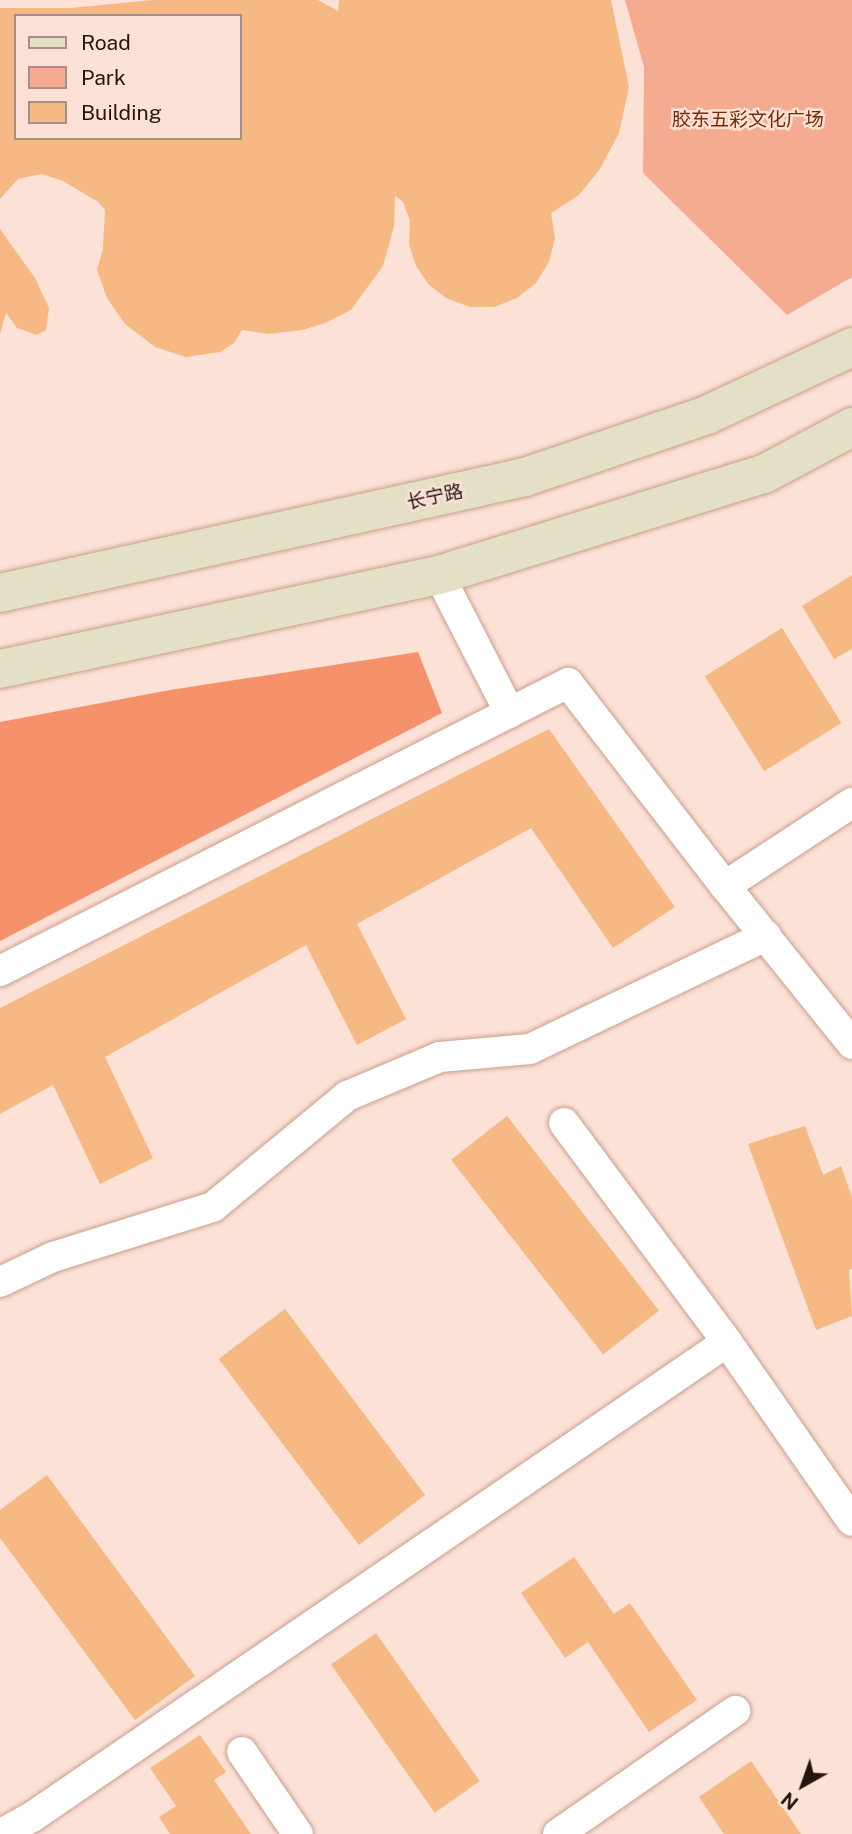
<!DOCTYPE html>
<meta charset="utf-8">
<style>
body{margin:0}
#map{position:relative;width:852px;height:1834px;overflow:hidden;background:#fce1d6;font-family:"Public Sans","Noto Sans SC",sans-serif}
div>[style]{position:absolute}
.green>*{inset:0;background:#f5ab90}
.forest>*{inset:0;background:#f6926b}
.building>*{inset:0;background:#f7b984;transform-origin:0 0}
.roads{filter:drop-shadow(0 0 2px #c89e8e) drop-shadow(0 0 2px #c89e8e)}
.street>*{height:30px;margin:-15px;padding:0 15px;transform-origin:15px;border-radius:15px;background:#fff}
.secondary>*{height:38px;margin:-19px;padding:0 19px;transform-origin:19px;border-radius:19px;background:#e3e0c6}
span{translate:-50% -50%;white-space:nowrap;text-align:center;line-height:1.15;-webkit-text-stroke:5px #fce1d6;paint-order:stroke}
.park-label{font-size:19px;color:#772a04}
.street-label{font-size:19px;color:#24150f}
.legend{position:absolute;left:14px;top:14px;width:228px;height:126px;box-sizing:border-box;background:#fce1d6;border:2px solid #a68f86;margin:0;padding:9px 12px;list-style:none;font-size:21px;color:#24150f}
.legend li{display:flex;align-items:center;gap:14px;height:35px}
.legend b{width:35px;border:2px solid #a68f86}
.north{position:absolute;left:768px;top:1750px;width:70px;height:70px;-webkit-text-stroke:5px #fce1d6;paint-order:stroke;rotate:220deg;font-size:19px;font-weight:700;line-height:28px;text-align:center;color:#24150f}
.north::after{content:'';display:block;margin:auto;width:24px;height:32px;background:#24150f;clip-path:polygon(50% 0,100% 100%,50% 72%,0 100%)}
</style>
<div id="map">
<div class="green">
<div style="clip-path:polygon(625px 0,852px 0,852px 277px,787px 315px,643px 173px,644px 67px)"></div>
</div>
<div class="forest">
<div style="clip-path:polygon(418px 652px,442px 713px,0 941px,0 722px,170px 690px)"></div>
</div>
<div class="building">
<div style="clip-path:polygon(evenodd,153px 0,318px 0,338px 11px,339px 0,611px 0,629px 87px,619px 133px,600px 169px,579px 195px,551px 213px,555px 238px,549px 262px,536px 283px,517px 298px,494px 307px,470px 307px,448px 299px,429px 285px,416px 266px,409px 244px,410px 221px,403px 202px,395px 196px,394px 226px,383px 266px,351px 310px,325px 323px,302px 330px,269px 334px,242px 330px,234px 343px,220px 352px,186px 357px,155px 347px,125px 324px,107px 298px,97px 270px,103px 248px,105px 210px,98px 202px,63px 181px,42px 174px,18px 179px,0 199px,0 8px,71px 8px,153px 0,16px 16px,240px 16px,240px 138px,16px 138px,16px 16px)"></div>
<div style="clip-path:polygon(0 229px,35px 278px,49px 308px,46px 330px,37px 335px,17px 328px,6px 313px,0 334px)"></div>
<div style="clip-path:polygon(852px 575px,852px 649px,834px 659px,802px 606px)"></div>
<div style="left:782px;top:628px;width:112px;height:91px;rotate:58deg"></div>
<div style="clip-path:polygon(549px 729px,675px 907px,613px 948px,531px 828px,357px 924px,406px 1019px,357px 1045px,306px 945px,105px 1057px,153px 1158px,100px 1184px,53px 1085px,0 1114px,0 1008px)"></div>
<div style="left:507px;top:1116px;width:247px;height:71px;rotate:52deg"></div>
<div style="clip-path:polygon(805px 1126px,823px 1175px,841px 1166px,852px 1197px,852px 1269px,849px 1270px,852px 1316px,816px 1330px,748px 1144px)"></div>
<div style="left:285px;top:1309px;width:233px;height:83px;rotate:53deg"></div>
<div style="clip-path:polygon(47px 1475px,195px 1676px,135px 1720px,0 1538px,0 1510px)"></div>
<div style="clip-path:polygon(574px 1557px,614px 1614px,630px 1603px,697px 1700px,649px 1732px,588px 1642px,565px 1658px,521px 1593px)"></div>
<div style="left:376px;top:1633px;width:181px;height:55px;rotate:55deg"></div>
<div style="clip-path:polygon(200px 1735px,226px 1772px,214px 1780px,251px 1834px,170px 1834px,159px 1817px,176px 1806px,150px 1768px)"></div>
<div style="clip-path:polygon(751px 1761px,801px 1834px,724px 1834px,699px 1797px)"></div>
</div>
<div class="roads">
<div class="street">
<div style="left:439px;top:575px;width:155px;rotate:62.8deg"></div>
<div style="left:725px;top:886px;width:203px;rotate:51.2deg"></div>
<div style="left:0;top:971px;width:637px;rotate:-26.89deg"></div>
<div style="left:568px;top:683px;width:257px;rotate:52.3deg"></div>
<div style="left:725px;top:886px;width:152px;rotate:-33.2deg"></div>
<div style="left:564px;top:1123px;width:273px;rotate:53.3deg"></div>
<div style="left:727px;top:1342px;width:218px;rotate:55.1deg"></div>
<div style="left:0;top:1282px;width:59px;rotate:-25.3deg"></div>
<div style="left:53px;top:1257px;width:168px;rotate:-17.4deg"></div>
<div style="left:213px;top:1207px;width:174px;rotate:-39.6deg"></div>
<div style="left:347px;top:1096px;width:101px;rotate:-22.8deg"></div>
<div style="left:440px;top:1057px;width:90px;rotate:-5.1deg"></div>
<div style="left:530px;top:1049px;width:262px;rotate:-25.6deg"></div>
<div style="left:242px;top:1752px;width:99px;rotate:55.7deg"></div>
<div style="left:1px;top:1834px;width:35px;rotate:-29deg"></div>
<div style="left:32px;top:1817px;width:842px;rotate:-34.35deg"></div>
<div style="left:558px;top:1834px;width:216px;rotate:-34.8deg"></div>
</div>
<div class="secondary">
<div style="left:0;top:593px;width:538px;rotate:-12.46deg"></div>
<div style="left:525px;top:477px;width:192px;rotate:-18.8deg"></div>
<div style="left:707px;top:415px;width:160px;rotate:-25.1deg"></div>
<div style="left:0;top:669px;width:449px;rotate:-12.1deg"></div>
<div style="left:439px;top:575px;width:340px;rotate:-17.3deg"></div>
<div style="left:764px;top:474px;width:100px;rotate:-28.1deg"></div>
</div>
</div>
<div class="park-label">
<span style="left:748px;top:120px">胶东五彩文化广场</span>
</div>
<div class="street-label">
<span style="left:435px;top:497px;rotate:-12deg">长宁路</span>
</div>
<ul class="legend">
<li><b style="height:9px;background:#e3e0c6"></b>Road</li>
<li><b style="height:19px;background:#f5ab90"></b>Park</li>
<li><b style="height:19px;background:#f7b984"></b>Building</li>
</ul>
<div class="north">N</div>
</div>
